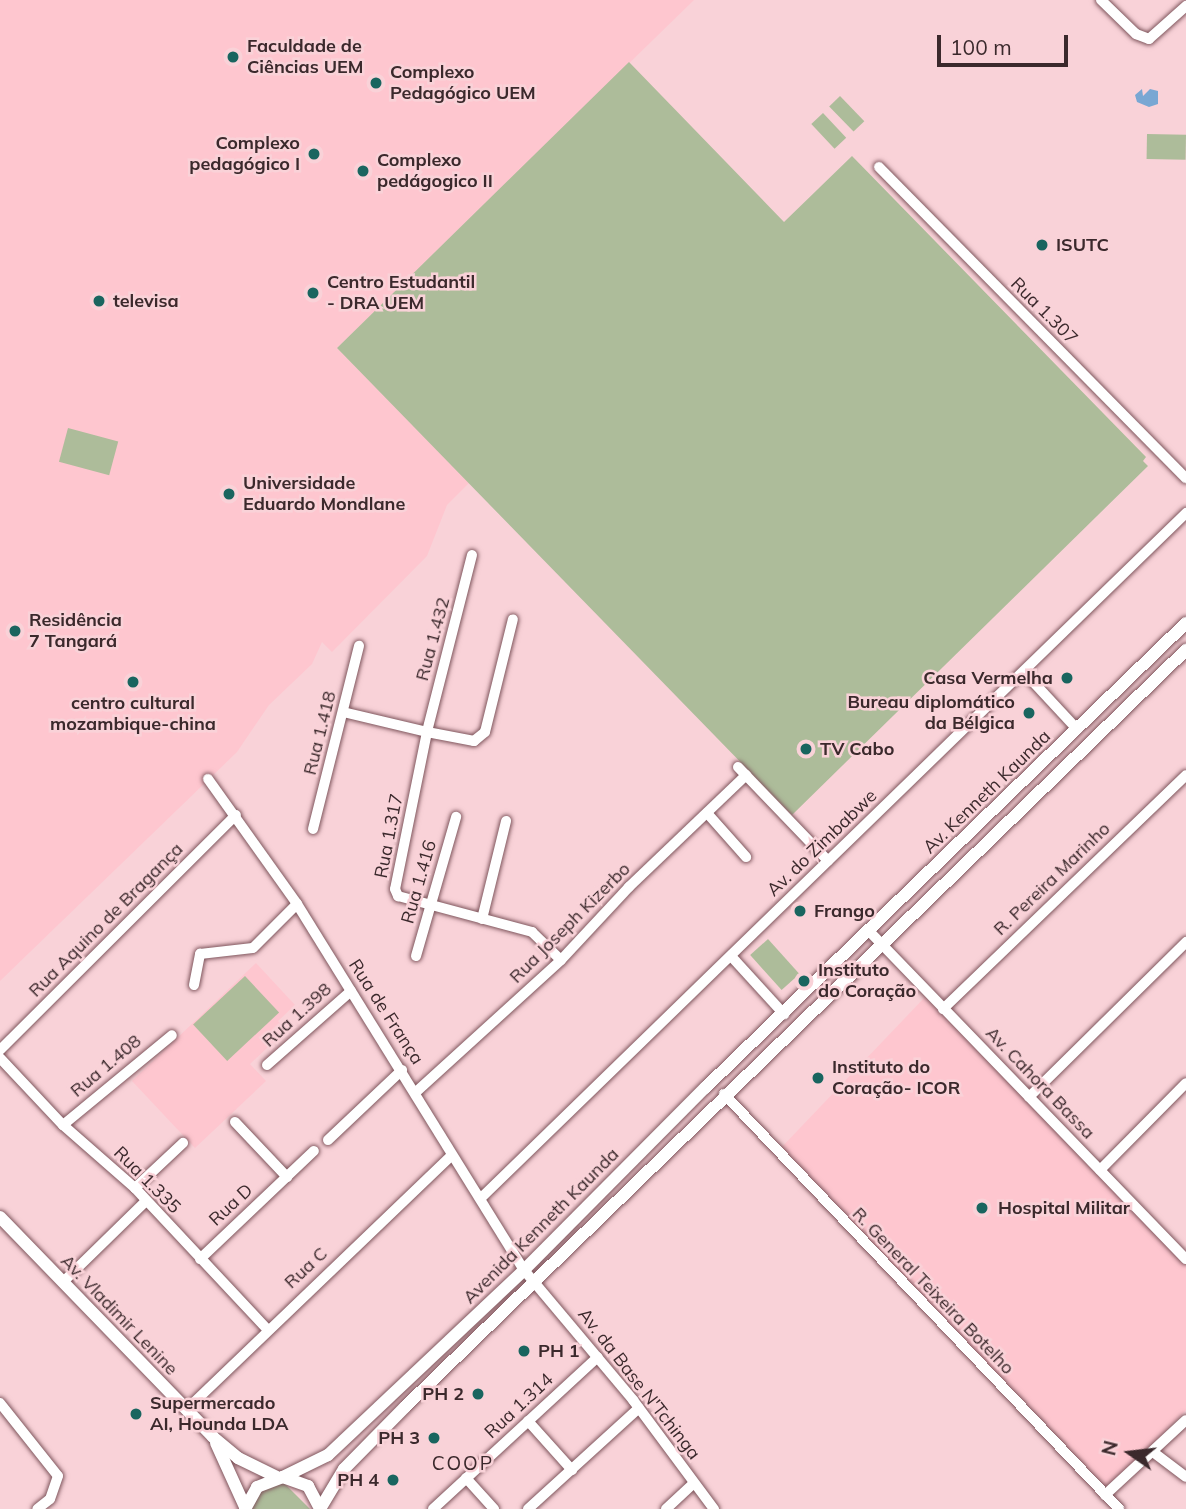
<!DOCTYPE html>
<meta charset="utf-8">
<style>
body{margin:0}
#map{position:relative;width:1186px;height:1509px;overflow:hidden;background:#f9d2d8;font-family:Mulish,sans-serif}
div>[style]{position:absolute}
.built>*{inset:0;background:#fec6cf}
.green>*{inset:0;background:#adbc9a;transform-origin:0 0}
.water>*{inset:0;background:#79a7d3}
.roads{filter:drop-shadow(0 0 2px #7f565d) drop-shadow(0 0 2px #7f565d)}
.minor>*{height:10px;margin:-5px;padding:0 5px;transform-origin:5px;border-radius:5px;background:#fff}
.major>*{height:12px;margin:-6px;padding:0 6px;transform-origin:6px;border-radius:6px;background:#fff}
.dots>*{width:19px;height:19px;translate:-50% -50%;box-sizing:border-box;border:4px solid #f9d2d8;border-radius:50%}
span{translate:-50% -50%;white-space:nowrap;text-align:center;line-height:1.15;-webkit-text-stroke:5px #f9d2d8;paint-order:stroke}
.poi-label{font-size:18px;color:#3b292c;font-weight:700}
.left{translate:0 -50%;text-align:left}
.right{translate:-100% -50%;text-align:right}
.street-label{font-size:18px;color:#3b292c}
.neighbourhood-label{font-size:19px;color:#3b292c;letter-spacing:2px}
.north{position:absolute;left:1095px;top:1418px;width:70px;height:70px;-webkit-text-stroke:5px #f9d2d8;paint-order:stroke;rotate:284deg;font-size:19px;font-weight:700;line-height:28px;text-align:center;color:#3b292c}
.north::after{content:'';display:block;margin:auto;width:24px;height:32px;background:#3b292c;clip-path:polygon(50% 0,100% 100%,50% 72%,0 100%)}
.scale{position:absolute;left:937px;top:35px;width:131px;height:32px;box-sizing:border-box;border:4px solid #3b292c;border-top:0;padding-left:9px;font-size:21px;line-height:24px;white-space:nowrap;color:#3b292c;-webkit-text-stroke:5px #f9d2d8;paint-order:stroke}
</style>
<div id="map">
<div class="built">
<div style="clip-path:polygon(0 0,694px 0,337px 348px,469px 483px,447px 505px,427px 556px,332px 652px,322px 642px,312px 664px,269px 705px,237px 752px,0 981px)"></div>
<div style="clip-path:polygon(256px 963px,295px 1005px,278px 1021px,286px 1030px,250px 1064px,266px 1081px,195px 1148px,132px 1081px)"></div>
<div style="clip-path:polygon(926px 996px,1186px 1265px,1186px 1410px,1104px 1494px,779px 1150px)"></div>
</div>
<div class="green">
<div style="clip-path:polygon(629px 62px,784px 222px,852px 156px,1146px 457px,1143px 461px,1148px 466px,792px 815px,337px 348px)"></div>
<div style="left:840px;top:96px;width:35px;height:15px;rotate:46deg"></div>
<div style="left:823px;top:113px;width:34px;height:16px;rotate:47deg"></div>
<div style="left:1147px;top:134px;width:39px;height:25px;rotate:1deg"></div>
<div style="left:68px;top:428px;width:52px;height:35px;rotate:15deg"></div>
<div style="left:768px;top:939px;width:47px;height:24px;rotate:48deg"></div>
<div style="left:245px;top:976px;width:50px;height:71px;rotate:47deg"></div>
<div style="clip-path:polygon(283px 1482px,310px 1509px,247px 1509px,249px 1493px)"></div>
</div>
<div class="water">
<div style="clip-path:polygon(1142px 89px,1143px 96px,1150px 89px,1158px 91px,1158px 104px,1149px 107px,1137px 102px,1135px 95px)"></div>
</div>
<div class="roads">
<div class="minor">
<div style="left:1101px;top:0;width:49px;rotate:44.2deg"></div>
<div style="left:1136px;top:34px;width:14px;rotate:21deg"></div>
<div style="left:1149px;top:39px;width:50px;rotate:-41.7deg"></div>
<div style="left:879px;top:167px;width:437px;rotate:45.4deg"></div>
<div style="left:472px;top:555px;width:183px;rotate:104.3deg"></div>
<div style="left:427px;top:732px;width:48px;rotate:10.8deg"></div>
<div style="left:474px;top:741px;width:14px;rotate:-39deg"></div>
<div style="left:485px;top:732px;width:116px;rotate:-76.1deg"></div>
<div style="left:1024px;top:672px;width:78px;rotate:47.1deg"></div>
<div style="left:343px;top:712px;width:86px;rotate:13.4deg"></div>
<div style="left:427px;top:732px;width:160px;rotate:101.5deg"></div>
<div style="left:395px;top:889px;width:8px;rotate:67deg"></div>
<div style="left:398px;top:896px;width:139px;rotate:15deg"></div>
<div style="left:532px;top:932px;width:40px;rotate:44deg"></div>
<div style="left:738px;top:767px;width:130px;rotate:46.2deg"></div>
<div style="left:208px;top:779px;width:153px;rotate:54.5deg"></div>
<div style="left:297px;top:904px;width:431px;rotate:58.2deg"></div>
<div style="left:524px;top:1270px;width:170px;rotate:50deg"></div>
<div style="left:633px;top:1400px;width:136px;rotate:53.4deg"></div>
<div style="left:707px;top:813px;width:59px;rotate:48.4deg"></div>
<div style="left:313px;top:829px;width:189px;rotate:-75.9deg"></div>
<div style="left:482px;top:919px;width:101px;rotate:-76.2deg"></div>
<div style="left:869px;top:931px;width:456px;rotate:46deg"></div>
<div style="left:416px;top:956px;width:145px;rotate:-73.9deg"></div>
<div style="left:731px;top:956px;width:79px;rotate:47.6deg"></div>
<div style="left:194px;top:985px;width:32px;rotate:-79deg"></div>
<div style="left:200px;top:954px;width:53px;rotate:-6.5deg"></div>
<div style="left:253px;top:948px;width:62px;rotate:-45deg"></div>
<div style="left:943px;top:1009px;width:337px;rotate:-43.9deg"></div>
<div style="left:0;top:1050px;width:333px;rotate:-44.9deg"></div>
<div style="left:0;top:1058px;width:92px;rotate:46.8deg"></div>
<div style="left:63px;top:1125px;width:96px;rotate:41.2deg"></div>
<div style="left:135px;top:1188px;width:193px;rotate:46.9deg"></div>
<div style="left:267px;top:1065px;width:112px;rotate:-41.4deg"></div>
<div style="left:416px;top:1092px;width:196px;rotate:-42.3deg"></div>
<div style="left:561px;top:960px;width:100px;rotate:-47deg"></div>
<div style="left:629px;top:887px;width:162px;rotate:-43.7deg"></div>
<div style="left:724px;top:1094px;width:573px;rotate:46.41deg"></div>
<div style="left:1029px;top:1097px;width:221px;rotate:-44.6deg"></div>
<div style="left:235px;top:1122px;width:76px;rotate:46.6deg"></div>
<div style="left:63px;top:1125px;width:141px;rotate:-39.5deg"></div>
<div style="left:328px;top:1140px;width:102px;rotate:-43.4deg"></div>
<div style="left:1100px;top:1170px;width:122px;rotate:-45.3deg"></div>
<div style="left:135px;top:1188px;width:66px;rotate:-43.2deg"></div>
<div style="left:482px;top:1197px;width:982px;rotate:-44.17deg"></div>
<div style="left:200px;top:1259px;width:157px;rotate:-43.5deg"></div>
<div style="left:63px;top:1282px;width:115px;rotate:-44.3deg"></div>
<div style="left:0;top:1403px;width:93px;rotate:51.5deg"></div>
<div style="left:58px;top:1476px;width:24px;rotate:109deg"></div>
<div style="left:50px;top:1499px;width:16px;rotate:142deg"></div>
<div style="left:186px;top:1410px;width:368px;rotate:-43.8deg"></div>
<div style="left:528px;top:1421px;width:66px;rotate:48.1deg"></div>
<div style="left:1153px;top:1452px;width:41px;rotate:37.1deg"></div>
<div style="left:466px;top:1478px;width:42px;rotate:47.9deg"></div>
<div style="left:1105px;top:1495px;width:110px;rotate:-42.8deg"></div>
<div style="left:433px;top:1509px;width:224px;rotate:-42.7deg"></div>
<div style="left:528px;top:1509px;width:150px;rotate:-42.3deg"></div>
<div style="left:666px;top:1509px;width:38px;rotate:-43deg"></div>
</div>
<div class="major">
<div style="left:0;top:1217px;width:306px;rotate:45.9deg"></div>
<div style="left:213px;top:1437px;width:33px;rotate:40deg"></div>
<div style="left:238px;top:1458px;width:43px;rotate:26deg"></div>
<div style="left:216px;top:1443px;width:72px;rotate:65.6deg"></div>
<div style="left:283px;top:1477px;width:50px;rotate:-26.1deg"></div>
<div style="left:328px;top:1455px;width:270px;rotate:-43.3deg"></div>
<div style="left:524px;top:1270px;width:257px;rotate:-45.2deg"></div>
<div style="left:705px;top:1088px;width:669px;rotate:-44.03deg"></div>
<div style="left:245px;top:1509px;width:25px;rotate:-61deg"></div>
<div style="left:257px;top:1487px;width:28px;rotate:-21deg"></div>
<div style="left:283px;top:1477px;width:27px;rotate:20deg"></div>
<div style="left:308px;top:1486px;width:26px;rotate:62deg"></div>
<div style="left:320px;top:1509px;width:47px;rotate:-59deg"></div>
<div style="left:344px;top:1469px;width:87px;rotate:-45.5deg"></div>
<div style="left:405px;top:1407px;width:1088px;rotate:-44.11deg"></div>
</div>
</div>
<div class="dots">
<div style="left:233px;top:57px;background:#19655f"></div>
<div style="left:376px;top:83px;background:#19655f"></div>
<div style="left:314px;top:154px;background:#19655f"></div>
<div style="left:363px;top:171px;background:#19655f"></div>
<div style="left:1042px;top:245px;background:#19655f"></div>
<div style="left:313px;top:293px;background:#19655f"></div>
<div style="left:99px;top:301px;background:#19655f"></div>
<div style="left:229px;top:494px;background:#19655f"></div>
<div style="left:15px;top:631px;background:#19655f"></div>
<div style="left:1067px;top:678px;background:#19655f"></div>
<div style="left:133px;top:682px;background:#19655f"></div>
<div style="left:1029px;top:713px;background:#19655f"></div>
<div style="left:806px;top:749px;background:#19655f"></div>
<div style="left:800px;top:911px;background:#19655f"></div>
<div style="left:804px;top:981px;background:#19655f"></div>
<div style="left:818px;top:1078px;background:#19655f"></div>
<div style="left:982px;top:1208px;background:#19655f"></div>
<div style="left:524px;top:1351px;background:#19655f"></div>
<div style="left:478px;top:1394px;background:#19655f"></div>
<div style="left:136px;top:1414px;background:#19655f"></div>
<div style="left:434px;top:1438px;background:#19655f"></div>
<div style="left:393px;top:1480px;background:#19655f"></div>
</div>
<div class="poi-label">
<span class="left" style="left:247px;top:57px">Faculdade de<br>Ciências UEM</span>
<span class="left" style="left:390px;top:83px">Complexo<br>Pedagógico UEM</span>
<span class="right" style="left:300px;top:154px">Complexo<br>pedagógico I</span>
<span class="left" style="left:377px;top:171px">Complexo<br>pedágogico II</span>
<span class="left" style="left:1056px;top:245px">ISUTC</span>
<span class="left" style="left:327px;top:293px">Centro Estudantil<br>- DRA UEM</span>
<span class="left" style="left:113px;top:301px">televisa</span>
<span class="left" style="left:243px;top:494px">Universidade<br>Eduardo Mondlane</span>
<span class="left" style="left:29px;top:631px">Residência<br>7 Tangará</span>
<span class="right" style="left:1053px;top:678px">Casa Vermelha</span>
<span class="right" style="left:1015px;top:713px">Bureau diplomático<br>da Bélgica</span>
<span style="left:133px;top:714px">centro cultural<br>mozambique-china</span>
<span class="left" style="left:820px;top:749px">TV Cabo</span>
<span class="left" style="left:814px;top:911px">Frango</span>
<span class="left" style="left:818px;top:981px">Instituto<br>do Coração</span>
<span class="left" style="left:832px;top:1078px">Instituto do<br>Coração- ICOR</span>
<span class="left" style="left:998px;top:1208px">Hospital Militar</span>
<span class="left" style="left:538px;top:1351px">PH 1</span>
<span class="right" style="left:464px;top:1394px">PH 2</span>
<span class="left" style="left:150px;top:1414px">Supermercado<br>AI, Hounda LDA</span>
<span class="right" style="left:420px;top:1438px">PH 3</span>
<span class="right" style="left:379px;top:1480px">PH 4</span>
</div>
<div class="street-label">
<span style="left:1044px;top:311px;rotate:45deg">Rua 1.307</span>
<span style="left:433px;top:639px;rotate:-75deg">Rua 1.432</span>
<span style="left:320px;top:733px;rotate:-76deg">Rua 1.418</span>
<span style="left:987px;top:792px;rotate:-44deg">Av. Kenneth Kaunda</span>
<span style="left:389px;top:836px;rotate:-79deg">Rua 1.317</span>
<span style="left:822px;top:843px;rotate:-44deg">Av. do Zimbabwe</span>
<span style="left:1052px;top:879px;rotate:-44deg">R. Pereira Marinho</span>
<span style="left:419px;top:882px;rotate:-74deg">Rua 1.416</span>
<span style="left:106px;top:920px;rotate:-45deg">Rua Aquino de Bragança</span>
<span style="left:570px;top:923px;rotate:-45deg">Rua Joseph Kizerbo</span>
<span style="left:386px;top:1012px;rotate:57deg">Rua de França</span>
<span style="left:297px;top:1015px;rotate:-42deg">Rua 1.398</span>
<span style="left:106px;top:1066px;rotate:-40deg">Rua 1.408</span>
<span style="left:1040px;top:1083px;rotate:46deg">Av. Cahora Bassa</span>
<span style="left:147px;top:1180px;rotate:45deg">Rua 1.335</span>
<span style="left:231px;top:1205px;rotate:-43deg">Rua D</span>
<span style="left:541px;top:1226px;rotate:-45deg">Avenida Kenneth Kaunda</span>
<span style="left:306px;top:1268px;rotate:-43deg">Rua C</span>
<span style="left:933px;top:1291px;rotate:46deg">R. General Teixeira Botelho</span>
<span style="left:119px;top:1315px;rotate:46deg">Av. Vladimir Lenine</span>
<span style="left:639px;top:1384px;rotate:52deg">Av. da Base N'Tchinga</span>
<span style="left:519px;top:1406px;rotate:-43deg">Rua 1.314</span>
</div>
<div class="neighbourhood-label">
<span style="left:463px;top:1464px">COOP</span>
</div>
<div class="north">N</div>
<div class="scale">100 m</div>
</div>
